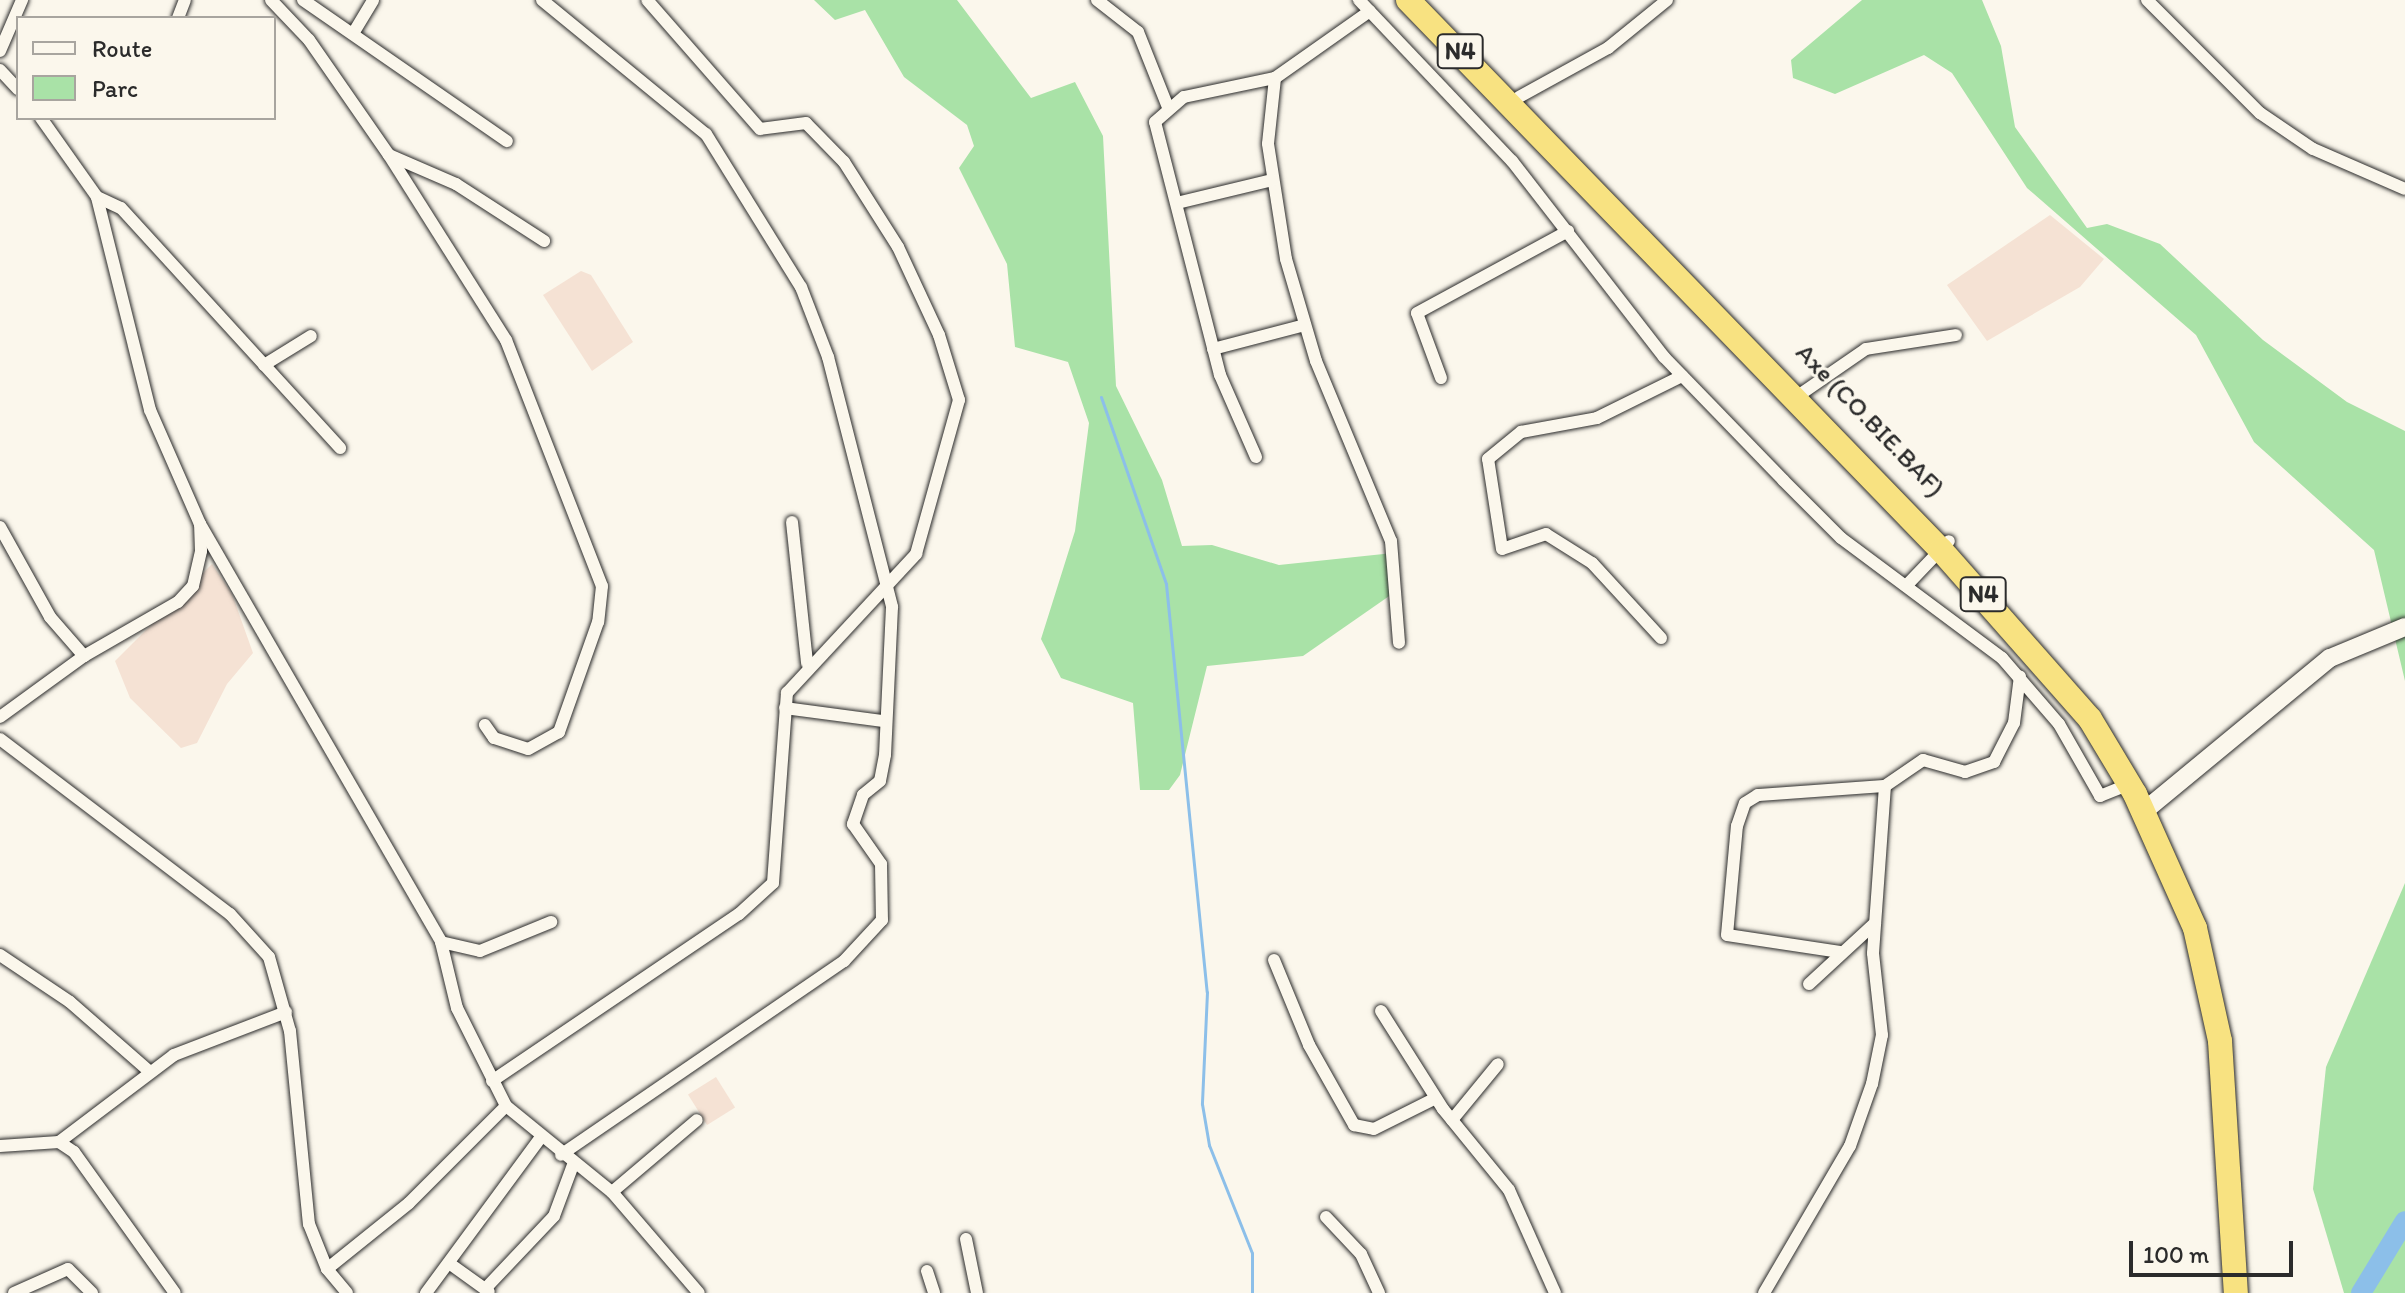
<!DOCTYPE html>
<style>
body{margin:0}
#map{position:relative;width:2405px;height:1293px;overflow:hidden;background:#fbf7ec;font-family:Itim,sans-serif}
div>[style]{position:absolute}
.built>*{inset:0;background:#f5e2d4;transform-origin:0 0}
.green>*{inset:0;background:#a9e2a7}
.stream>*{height:3px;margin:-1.5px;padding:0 1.5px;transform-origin:1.5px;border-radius:1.5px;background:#8cbfe9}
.river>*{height:20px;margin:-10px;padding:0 10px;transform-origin:10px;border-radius:10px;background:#8cbfe9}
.roads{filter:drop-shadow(0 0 2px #2b2b2b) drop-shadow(0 0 2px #2b2b2b)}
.street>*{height:12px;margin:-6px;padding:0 6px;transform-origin:6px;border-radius:6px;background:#fbf7ec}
.secondary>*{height:18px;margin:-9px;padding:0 9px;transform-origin:9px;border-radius:9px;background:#fbf7ec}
.highway>*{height:24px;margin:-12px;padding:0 12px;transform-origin:12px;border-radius:12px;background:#f8e281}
span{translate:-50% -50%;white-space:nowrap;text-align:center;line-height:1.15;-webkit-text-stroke:6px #fbf7ec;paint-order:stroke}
.shield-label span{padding:2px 6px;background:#fbf7ec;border:2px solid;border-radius:6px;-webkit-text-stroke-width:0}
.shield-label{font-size:24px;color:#2b2b2b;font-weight:700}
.street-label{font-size:26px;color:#2b2b2b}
.legend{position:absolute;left:16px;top:16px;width:260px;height:104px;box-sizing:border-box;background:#fbf7ec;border:2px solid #a8a59f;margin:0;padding:10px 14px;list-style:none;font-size:24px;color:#2b2b2b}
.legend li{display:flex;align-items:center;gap:16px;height:40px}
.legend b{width:40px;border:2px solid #a8a59f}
.scale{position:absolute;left:2129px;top:1241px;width:164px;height:36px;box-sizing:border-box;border:4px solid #2b2b2b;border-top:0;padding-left:10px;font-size:24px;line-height:28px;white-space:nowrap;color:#2b2b2b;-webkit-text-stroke:6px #fbf7ec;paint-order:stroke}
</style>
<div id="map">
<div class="built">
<div style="clip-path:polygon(2050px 215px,2104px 259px,2080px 287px,1987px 341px,1947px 285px)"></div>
<div style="clip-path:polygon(581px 271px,591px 275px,633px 342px,592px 371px,543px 295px)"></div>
<div style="clip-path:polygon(212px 564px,232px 594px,253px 653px,227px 684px,197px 743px,181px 748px,130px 698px,115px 661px)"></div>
<div style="left:716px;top:1077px;width:36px;height:33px;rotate:58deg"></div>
</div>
<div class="green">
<div style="clip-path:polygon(814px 0,957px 0,1031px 98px,1075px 82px,1103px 136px,1116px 386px,1162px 480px,1182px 546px,1212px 545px,1279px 565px,1393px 553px,1395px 592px,1303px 656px,1207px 666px,1180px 775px,1169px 790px,1140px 790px,1133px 703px,1061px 678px,1041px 639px,1075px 531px,1089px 423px,1068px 362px,1015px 347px,1007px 264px,959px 168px,974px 146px,967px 125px,904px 77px,865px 10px,835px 20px)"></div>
<div style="clip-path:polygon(1862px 0,1982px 0,2001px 46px,2015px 127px,2087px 228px,2107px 224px,2160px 244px,2263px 340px,2347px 402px,2405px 431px,2405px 681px,2374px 550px,2254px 442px,2196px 335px,2027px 188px,1952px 73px,1924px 55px,1835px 94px,1793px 78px,1791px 60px)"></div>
<div style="clip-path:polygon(2405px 883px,2405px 1293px,2344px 1293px,2313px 1189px,2326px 1067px)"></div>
</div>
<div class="stream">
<div style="left:1101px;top:397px;width:198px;rotate:70.8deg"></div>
<div style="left:1166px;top:584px;width:410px;rotate:84.3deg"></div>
<div style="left:1207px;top:992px;width:112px;rotate:92.6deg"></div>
<div style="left:1202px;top:1104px;width:42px;rotate:80.3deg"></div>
<div style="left:1209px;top:1145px;width:116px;rotate:68.3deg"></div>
<div style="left:1252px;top:1253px;width:40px;rotate:90deg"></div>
</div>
<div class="river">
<div style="left:2361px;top:1293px;width:84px;rotate:-58.6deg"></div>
</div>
<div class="roads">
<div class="street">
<div style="left:271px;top:0;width:55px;rotate:46.5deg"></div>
<div style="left:309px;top:40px;width:140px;rotate:55.2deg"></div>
<div style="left:389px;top:155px;width:73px;rotate:23.4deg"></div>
<div style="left:456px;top:184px;width:105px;rotate:32.9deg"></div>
<div style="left:303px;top:0;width:248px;rotate:34.7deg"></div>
<div style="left:542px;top:0;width:212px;rotate:39.3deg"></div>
<div style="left:706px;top:134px;width:180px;rotate:58.2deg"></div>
<div style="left:801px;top:287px;width:75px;rotate:68.9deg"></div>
<div style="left:828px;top:357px;width:258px;rotate:75.6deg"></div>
<div style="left:892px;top:607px;width:148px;rotate:92.7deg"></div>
<div style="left:885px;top:755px;width:26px;rotate:101deg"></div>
<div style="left:880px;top:781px;width:22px;rotate:141deg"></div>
<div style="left:863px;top:795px;width:31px;rotate:109deg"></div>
<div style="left:853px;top:824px;width:49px;rotate:55deg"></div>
<div style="left:881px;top:864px;width:56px;rotate:89deg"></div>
<div style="left:882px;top:920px;width:56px;rotate:132.8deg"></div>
<div style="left:844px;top:961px;width:343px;rotate:145.6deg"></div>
<div style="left:1097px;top:0;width:52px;rotate:38deg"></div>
<div style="left:1138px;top:32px;width:79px;rotate:68.3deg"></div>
<div style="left:1359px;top:0;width:222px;rotate:46.5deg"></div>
<div style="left:1512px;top:161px;width:248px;rotate:52.2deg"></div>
<div style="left:1664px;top:357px;width:171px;rotate:45.9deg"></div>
<div style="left:1783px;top:480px;width:82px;rotate:45deg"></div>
<div style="left:1841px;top:538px;width:201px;rotate:36.7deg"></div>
<div style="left:2002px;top:658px;width:87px;rotate:49.2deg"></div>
<div style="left:2059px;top:724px;width:83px;rotate:60.3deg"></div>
<div style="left:2100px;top:796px;width:31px;rotate:-22deg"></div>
<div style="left:2147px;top:0;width:160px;rotate:45deg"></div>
<div style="left:2260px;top:113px;width:64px;rotate:34.2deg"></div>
<div style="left:2313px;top:149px;width:100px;rotate:23.5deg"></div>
<div style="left:178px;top:18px;width:19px;rotate:-69deg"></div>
<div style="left:354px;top:32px;width:37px;rotate:-59deg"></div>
<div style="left:0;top:51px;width:56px;rotate:-66.7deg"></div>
<div style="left:0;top:70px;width:26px;rotate:47deg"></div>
<div style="left:1275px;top:78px;width:66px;rotate:96.1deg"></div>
<div style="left:1268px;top:144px;width:116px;rotate:81.1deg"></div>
<div style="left:1286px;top:259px;width:106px;rotate:73.6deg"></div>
<div style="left:1316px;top:361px;width:195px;rotate:67.4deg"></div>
<div style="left:1391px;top:541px;width:102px;rotate:85.5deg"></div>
<div style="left:1519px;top:97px;width:102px;rotate:-28.8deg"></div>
<div style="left:1608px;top:48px;width:76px;rotate:-39.1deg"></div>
<div style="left:389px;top:155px;width:219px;rotate:57.7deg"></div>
<div style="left:506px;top:340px;width:264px;rotate:68.7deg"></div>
<div style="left:602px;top:586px;width:36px;rotate:96deg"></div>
<div style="left:598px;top:622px;width:117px;rotate:109.5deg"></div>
<div style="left:559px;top:732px;width:35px;rotate:151deg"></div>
<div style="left:528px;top:749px;width:36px;rotate:-162deg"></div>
<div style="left:494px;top:738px;width:16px;rotate:-125deg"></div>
<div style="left:97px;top:197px;width:26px;rotate:25deg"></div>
<div style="left:121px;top:208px;width:325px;rotate:47.6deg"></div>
<div style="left:1177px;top:203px;width:98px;rotate:-13.6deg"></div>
<div style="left:1213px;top:349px;width:95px;rotate:-14.6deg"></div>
<div style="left:264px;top:365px;width:55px;rotate:-31.7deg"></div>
<div style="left:1441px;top:378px;width:69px;rotate:-110.3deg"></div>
<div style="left:1417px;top:313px;width:172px;rotate:-28.5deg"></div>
<div style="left:1792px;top:400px;width:90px;rotate:-34.6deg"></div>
<div style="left:1866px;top:349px;width:91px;rotate:-8.8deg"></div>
<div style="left:1256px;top:457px;width:90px;rotate:-113.7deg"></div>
<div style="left:1220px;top:375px;width:261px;rotate:-104.4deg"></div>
<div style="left:1155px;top:122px;width:38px;rotate:-41deg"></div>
<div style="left:1184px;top:97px;width:93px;rotate:-11.8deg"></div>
<div style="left:1275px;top:78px;width:116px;rotate:-35.2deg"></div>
<div style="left:792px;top:522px;width:142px;rotate:83.9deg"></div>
<div style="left:200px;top:524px;width:482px;rotate:60deg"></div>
<div style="left:441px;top:942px;width:40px;rotate:13deg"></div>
<div style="left:480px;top:951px;width:77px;rotate:-22.2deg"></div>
<div style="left:0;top:527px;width:103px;rotate:60.9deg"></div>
<div style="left:50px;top:617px;width:52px;rotate:48.9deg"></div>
<div style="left:1906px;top:586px;width:62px;rotate:-46.3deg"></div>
<div style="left:1661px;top:638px;width:102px;rotate:-132.6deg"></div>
<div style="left:1592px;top:563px;width:54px;rotate:-147.8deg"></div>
<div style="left:1546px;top:534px;width:46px;rotate:161.2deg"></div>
<div style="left:1502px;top:549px;width:91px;rotate:-98.8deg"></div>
<div style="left:1488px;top:459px;width:43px;rotate:-39.3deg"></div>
<div style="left:1521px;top:432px;width:77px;rotate:-10.4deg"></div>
<div style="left:1597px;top:418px;width:95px;rotate:-26.3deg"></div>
<div style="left:785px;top:708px;width:99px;rotate:7.6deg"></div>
<div style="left:0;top:717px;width:104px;rotate:-36deg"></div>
<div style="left:84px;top:656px;width:108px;rotate:-29.9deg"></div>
<div style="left:178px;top:602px;width:22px;rotate:-47deg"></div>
<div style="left:193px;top:586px;width:36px;rotate:-77deg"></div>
<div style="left:201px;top:551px;width:27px;rotate:-92deg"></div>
<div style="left:200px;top:524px;width:124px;rotate:-113.7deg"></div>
<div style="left:150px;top:410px;width:219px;rotate:-104deg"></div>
<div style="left:97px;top:197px;width:97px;rotate:-125.3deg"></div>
<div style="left:0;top:739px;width:289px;rotate:37.3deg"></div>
<div style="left:230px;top:914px;width:58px;rotate:47.8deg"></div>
<div style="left:269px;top:957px;width:77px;rotate:74.2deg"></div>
<div style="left:290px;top:1031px;width:194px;rotate:84.4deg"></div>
<div style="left:309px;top:1224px;width:48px;rotate:68.2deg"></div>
<div style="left:327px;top:1269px;width:31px;rotate:50deg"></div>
<div style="left:441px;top:942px;width:68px;rotate:76.4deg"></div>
<div style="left:457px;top:1008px;width:110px;rotate:63.4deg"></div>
<div style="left:506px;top:1106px;width:136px;rotate:39.1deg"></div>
<div style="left:612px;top:1192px;width:133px;rotate:49.3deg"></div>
<div style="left:1840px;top:952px;width:114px;rotate:-171.4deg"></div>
<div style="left:1727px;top:935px;width:109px;rotate:-84.8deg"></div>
<div style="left:1737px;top:826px;width:24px;rotate:-71deg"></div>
<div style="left:1745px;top:803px;width:15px;rotate:-32deg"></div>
<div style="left:1758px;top:795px;width:127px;rotate:-4.1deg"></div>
<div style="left:0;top:955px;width:84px;rotate:33.9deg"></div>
<div style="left:70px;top:1002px;width:106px;rotate:41.2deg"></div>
<div style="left:1274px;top:960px;width:92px;rotate:67.6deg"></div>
<div style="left:1309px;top:1045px;width:92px;rotate:60.6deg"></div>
<div style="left:1354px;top:1125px;width:20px;rotate:11deg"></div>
<div style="left:1374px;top:1129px;width:69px;rotate:-26.6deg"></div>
<div style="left:1809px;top:984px;width:90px;rotate:-42.7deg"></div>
<div style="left:1381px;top:1011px;width:116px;rotate:57.7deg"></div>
<div style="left:1443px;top:1109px;width:104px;rotate:50.8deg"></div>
<div style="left:1509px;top:1190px;width:113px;rotate:65.9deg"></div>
<div style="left:492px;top:1081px;width:298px;rotate:-34.1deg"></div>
<div style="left:739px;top:914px;width:46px;rotate:-42.4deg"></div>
<div style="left:773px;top:883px;width:191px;rotate:-85.8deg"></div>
<div style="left:787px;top:693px;width:190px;rotate:-47.1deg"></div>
<div style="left:916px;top:554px;width:160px;rotate:-74.4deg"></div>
<div style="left:959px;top:400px;width:68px;rotate:-107.1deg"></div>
<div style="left:939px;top:335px;width:97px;rotate:-115deg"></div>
<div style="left:898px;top:247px;width:101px;rotate:-122.4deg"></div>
<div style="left:844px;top:162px;width:54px;rotate:-134.3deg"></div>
<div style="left:806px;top:123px;width:46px;rotate:172.6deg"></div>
<div style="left:760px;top:129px;width:171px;rotate:-131.2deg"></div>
<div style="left:1452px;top:1120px;width:72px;rotate:-50.6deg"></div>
<div style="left:59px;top:1142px;width:144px;rotate:-37.1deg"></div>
<div style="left:174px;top:1055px;width:120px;rotate:-21deg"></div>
<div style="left:0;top:1146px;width:59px;rotate:-3.9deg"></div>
<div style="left:59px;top:1142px;width:18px;rotate:34deg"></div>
<div style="left:74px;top:1152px;width:173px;rotate:54.4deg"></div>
<div style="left:612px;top:1192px;width:111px;rotate:-40.3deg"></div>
<div style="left:1326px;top:1217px;width:51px;rotate:46.6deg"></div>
<div style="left:1361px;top:1254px;width:43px;rotate:65.2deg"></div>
<div style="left:966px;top:1239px;width:55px;rotate:78.5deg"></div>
<div style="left:453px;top:1266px;width:44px;rotate:35.8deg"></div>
<div style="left:327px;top:1269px;width:105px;rotate:-38.8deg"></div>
<div style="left:409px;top:1203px;width:137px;rotate:-45deg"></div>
<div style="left:927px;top:1271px;width:23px;rotate:72deg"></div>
<div style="left:485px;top:1289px;width:100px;rotate:-46.6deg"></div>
<div style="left:554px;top:1216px;width:54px;rotate:-69.6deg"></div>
<div style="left:14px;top:1293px;width:59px;rotate:-24deg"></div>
<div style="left:68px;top:1269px;width:34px;rotate:45deg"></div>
<div style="left:426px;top:1293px;width:190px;rotate:-53.6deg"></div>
<div style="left:1764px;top:1293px;width:170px;rotate:-59.7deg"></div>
<div style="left:1850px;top:1146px;width:66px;rotate:-70.5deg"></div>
<div style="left:1872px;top:1084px;width:50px;rotate:-78.5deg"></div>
<div style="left:1882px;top:1035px;width:82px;rotate:-96.3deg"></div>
<div style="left:1873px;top:953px;width:167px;rotate:-85.9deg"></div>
<div style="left:1885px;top:786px;width:46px;rotate:-34.4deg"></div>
<div style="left:1923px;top:760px;width:44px;rotate:15.9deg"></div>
<div style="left:1965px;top:772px;width:31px;rotate:-19deg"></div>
<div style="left:1994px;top:762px;width:44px;rotate:-62.9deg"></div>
<div style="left:2014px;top:723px;width:47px;rotate:-82.7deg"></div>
</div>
<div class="secondary">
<div style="left:2143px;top:812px;width:242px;rotate:-39.5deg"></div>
<div style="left:2330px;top:658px;width:81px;rotate:-22.5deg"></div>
</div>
<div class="highway">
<div style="left:1408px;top:0;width:766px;rotate:45.9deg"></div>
<div style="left:1941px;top:550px;width:225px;rotate:48.6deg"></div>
<div style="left:2090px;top:719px;width:87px;rotate:59deg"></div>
<div style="left:2135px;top:794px;width:147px;rotate:65.9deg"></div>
<div style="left:2195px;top:928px;width:116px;rotate:77.5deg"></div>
<div style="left:2220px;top:1041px;width:253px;rotate:86.4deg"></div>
</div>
</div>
<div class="shield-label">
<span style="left:1460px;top:51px">N4</span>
<span style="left:1983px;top:594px">N4</span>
</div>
<div class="street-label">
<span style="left:1870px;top:420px;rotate:46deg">Axe (CO.BIE.BAF)</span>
</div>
<ul class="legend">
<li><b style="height:10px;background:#fbf7ec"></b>Route</li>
<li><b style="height:22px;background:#a9e2a7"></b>Parc</li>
</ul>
<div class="scale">100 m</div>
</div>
